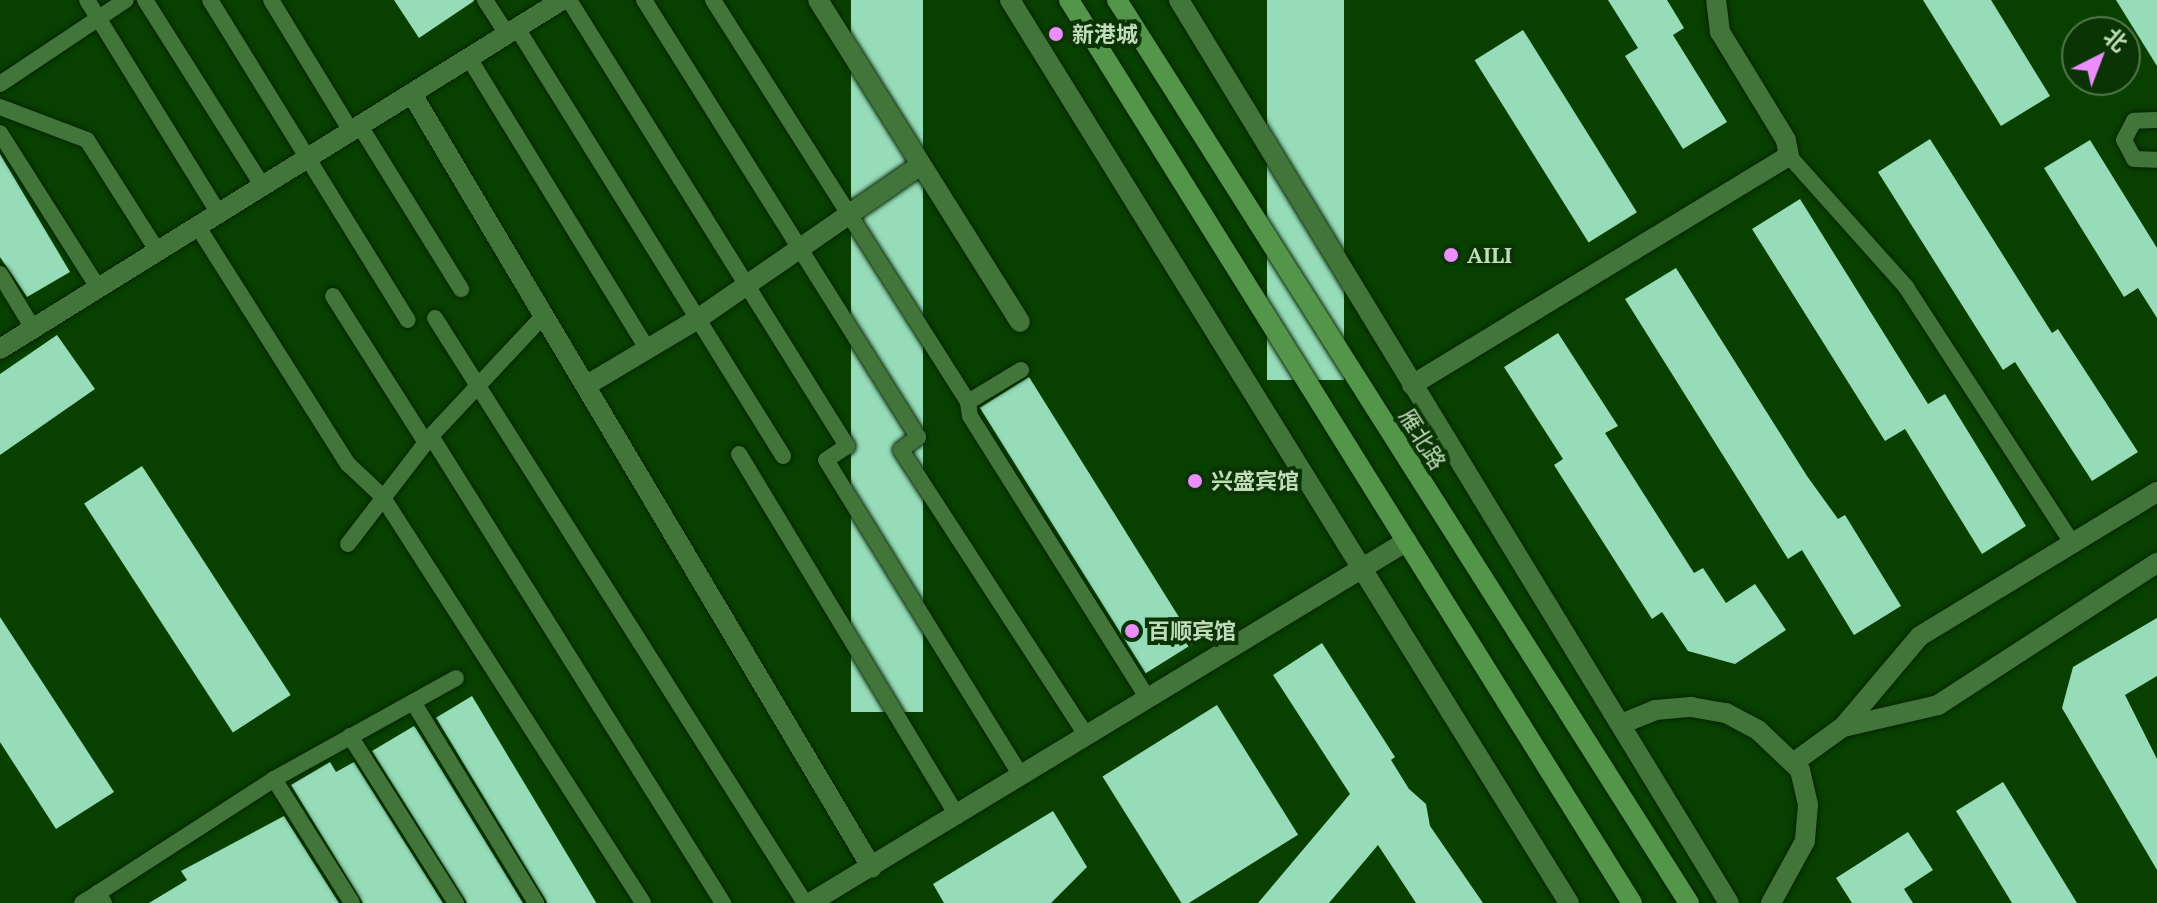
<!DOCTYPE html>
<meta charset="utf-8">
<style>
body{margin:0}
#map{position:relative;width:2157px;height:903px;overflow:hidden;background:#084000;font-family:"PT Serif","Noto Sans SC",serif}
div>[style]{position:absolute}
.building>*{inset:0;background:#96dcb8;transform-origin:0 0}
.roads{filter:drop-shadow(0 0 2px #072304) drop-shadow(0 0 2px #072304)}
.service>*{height:16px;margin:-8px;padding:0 8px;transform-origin:8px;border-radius:8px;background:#417539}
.minor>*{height:20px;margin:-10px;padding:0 10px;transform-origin:10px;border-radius:10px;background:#417539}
.primary>*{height:20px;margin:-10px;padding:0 10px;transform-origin:10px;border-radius:10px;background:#539549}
.dots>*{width:22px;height:22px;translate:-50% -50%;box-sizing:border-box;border:4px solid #0b3405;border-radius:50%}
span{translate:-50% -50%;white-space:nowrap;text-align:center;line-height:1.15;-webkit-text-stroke:8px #0b3405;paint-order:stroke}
.poi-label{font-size:22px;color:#c0dcbb;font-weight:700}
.left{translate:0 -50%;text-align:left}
.street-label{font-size:22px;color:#c0dcbb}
.north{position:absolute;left:2061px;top:16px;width:80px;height:80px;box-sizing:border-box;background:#0b3405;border:2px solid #53774e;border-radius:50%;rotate:42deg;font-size:22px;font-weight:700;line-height:32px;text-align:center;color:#c0dcbb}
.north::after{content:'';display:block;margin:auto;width:28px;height:36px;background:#eb8dfc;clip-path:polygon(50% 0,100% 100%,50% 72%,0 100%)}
</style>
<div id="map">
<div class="building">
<div style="clip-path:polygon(394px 0,474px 0,474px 1px,419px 38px)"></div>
<div style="left:851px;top:0;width:72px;height:712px"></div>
<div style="left:1267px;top:0;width:77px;height:380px"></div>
<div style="clip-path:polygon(1608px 0,1667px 0,1684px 28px,1673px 35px,1727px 122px,1683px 149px,1625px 56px,1638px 48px)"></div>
<div style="clip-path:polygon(1923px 0,1991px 0,2050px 96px,2001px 126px)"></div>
<div style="clip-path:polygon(2116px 0,2157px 0,2157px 66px)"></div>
<div style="left:1523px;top:30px;width:215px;height:57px;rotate:58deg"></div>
<div style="clip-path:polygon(1930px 139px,2052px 333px,2058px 329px,2138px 452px,2092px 481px,2015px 362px,2003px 370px,1878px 172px)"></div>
<div style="clip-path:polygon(2090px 140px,2157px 248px,2157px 318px,2138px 288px,2124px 297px,2044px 168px)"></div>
<div style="clip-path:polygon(0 154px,70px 272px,27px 297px,0 257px)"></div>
<div style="clip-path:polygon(1800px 199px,1928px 404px,1945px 394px,2026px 526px,1982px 554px,1905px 429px,1885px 441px,1752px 229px)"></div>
<div style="clip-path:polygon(1676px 268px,1807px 476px,1838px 519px,1845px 515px,1901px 606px,1854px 635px,1802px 550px,1788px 559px,1625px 299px)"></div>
<div style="clip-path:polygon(1558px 333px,1618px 426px,1605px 433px,1694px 573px,1703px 568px,1726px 603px,1755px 584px,1786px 630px,1735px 664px,1688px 651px,1662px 612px,1652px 619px,1554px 465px,1563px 459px,1504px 367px)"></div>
<div style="clip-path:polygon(57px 335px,95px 389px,0 455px,0 374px)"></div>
<div style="left:1029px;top:377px;width:313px;height:58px;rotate:58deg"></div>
<div style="left:142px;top:466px;width:273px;height:69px;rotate:57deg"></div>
<div style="clip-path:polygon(0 617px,114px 792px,56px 829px,0 742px)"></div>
<div style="clip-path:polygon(2157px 618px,2157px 676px,2125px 695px,2157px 759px,2157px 870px,2062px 708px,2073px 667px)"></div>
<div style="clip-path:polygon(1322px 643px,1395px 757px,1391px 760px,1409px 789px,1426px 804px,1430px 826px,1483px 903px,1416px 903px,1378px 845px,1329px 903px,1258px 903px,1350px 794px,1273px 675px)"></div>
<div style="left:472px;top:696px;width:242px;height:42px;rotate:59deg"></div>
<div style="left:1217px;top:705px;width:153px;height:135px;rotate:58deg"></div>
<div style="clip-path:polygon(414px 726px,417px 730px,523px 903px,467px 903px,372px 751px)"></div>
<div style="clip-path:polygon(330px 762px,336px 772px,354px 762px,443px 903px,363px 903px,291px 785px)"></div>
<div style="clip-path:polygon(2003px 782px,2077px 903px,2012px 903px,1956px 811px)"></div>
<div style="clip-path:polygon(1053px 811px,1087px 867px,1051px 903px,944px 903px,933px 884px)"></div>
<div style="clip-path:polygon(284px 816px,339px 903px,149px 903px,187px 880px,181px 871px)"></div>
<div style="clip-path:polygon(1908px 832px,1933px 870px,1904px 889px,1913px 903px,1852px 903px,1836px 878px)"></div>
</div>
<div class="roads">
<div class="service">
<div style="left:87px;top:0;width:251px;rotate:58.3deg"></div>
<div style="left:145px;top:0;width:221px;rotate:57.7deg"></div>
<div style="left:210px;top:0;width:376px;rotate:58.3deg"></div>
<div style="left:271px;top:0;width:153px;rotate:58.6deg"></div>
<div style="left:485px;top:0;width:40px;rotate:57.1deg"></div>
<div style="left:569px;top:0;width:526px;rotate:58.06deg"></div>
<div style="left:847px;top:446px;width:25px;rotate:146deg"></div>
<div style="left:826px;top:460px;width:371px;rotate:58.3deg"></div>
<div style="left:644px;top:0;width:516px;rotate:57.91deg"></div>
<div style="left:918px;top:437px;width:21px;rotate:143deg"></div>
<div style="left:901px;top:450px;width:341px;rotate:57deg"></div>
<div style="left:713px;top:0;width:476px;rotate:57.6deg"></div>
<div style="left:968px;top:402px;width:62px;rotate:-31.1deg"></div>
<div style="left:517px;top:28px;width:504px;rotate:58.14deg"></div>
<div style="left:469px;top:58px;width:341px;rotate:58.5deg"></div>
<div style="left:0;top:84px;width:151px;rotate:-33.7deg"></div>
<div style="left:0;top:107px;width:93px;rotate:20.8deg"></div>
<div style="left:87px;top:140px;width:133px;rotate:57.6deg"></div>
<div style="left:2157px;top:120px;width:23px;rotate:178deg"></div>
<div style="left:2134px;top:121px;width:21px;rotate:118deg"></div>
<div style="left:2124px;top:140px;width:21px;rotate:62deg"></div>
<div style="left:2134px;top:159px;width:23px;rotate:2deg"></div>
<div style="left:360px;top:126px;width:192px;rotate:58.2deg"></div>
<div style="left:0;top:133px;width:185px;rotate:57.6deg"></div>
<div style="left:1789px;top:156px;width:176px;rotate:48.2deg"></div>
<div style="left:1906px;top:287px;width:306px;rotate:57deg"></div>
<div style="left:198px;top:227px;width:280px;rotate:57.7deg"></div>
<div style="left:348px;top:464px;width:47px;rotate:43.3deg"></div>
<div style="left:382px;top:496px;width:483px;rotate:57.3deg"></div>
<div style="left:0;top:274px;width:66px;rotate:58.7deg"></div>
<div style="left:333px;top:296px;width:174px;rotate:57.7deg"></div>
<div style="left:435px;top:318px;width:692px;rotate:57.69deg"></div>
<div style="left:968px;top:402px;width:14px;rotate:82deg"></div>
<div style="left:970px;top:416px;width:334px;rotate:57.8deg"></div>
<div style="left:431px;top:436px;width:551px;rotate:57.98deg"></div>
<div style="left:739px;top:454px;width:423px;rotate:58.9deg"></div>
<div style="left:348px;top:544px;width:136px;rotate:-52.5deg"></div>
<div style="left:431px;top:436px;width:167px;rotate:-46.9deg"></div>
<div style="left:413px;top:702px;width:236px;rotate:58.5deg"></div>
<div style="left:350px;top:736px;width:198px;rotate:57.6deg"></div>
<div style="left:274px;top:779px;width:146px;rotate:57.8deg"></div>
<div style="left:82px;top:903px;width:19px;rotate:-32deg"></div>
<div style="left:104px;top:903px;width:12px;rotate:-121deg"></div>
<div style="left:98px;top:893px;width:210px;rotate:-32.9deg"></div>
<div style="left:274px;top:779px;width:208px;rotate:-29deg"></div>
</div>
<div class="minor">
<div style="left:818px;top:0;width:380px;rotate:57.9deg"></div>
<div style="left:1010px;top:0;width:1062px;rotate:58.24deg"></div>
<div style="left:1179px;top:0;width:1057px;rotate:58.66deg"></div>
<div style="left:412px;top:94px;width:900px;rotate:59.28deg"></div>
<div style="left:0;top:349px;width:662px;rotate:-31.84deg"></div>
<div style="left:587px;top:385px;width:127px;rotate:-30.8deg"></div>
<div style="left:696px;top:320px;width:273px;rotate:-34.6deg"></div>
<div style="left:1412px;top:385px;width:441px;rotate:-31.3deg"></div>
<div style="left:1789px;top:156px;width:16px;rotate:-101deg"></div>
<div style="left:1786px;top:140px;width:127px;rotate:-121.4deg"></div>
<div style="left:1720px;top:32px;width:32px;rotate:-97deg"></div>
<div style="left:1621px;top:724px;width:37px;rotate:-22deg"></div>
<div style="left:1655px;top:710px;width:36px;rotate:-5deg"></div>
<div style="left:1691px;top:707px;width:36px;rotate:10deg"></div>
<div style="left:1726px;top:713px;width:36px;rotate:28deg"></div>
<div style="left:1758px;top:730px;width:58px;rotate:43.6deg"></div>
<div style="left:1800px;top:770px;width:36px;rotate:77deg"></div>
<div style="left:1808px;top:805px;width:36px;rotate:95deg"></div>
<div style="left:1805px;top:841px;width:71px;rotate:118.7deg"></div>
<div style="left:1843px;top:727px;width:119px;rotate:-49.8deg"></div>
<div style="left:1920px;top:636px;width:277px;rotate:-31.3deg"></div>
<div style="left:1793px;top:763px;width:62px;rotate:-35.8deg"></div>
<div style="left:1843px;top:727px;width:98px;rotate:-13deg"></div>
<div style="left:1938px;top:705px;width:261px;rotate:-33deg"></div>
<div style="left:810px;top:903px;width:698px;rotate:-31.23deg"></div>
</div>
<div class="primary">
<div style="left:1069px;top:0;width:1064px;rotate:58.06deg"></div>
<div style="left:1117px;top:0;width:1069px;rotate:57.65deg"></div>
</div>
</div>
<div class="dots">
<div style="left:1056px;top:34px;background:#eb8dfc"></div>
<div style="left:1451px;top:255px;background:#eb8dfc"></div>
<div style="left:1195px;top:481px;background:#eb8dfc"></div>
<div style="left:1132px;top:631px;background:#eb8dfc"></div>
</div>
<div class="poi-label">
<span class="left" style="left:1072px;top:34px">新港城</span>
<span class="left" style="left:1467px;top:255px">AILI</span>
<span class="left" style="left:1211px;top:481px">兴盛宾馆</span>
<span class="left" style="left:1148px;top:631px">百顺宾馆</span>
</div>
<div class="street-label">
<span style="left:1423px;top:439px;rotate:58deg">雁北路</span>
</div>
<div class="north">北</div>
</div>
